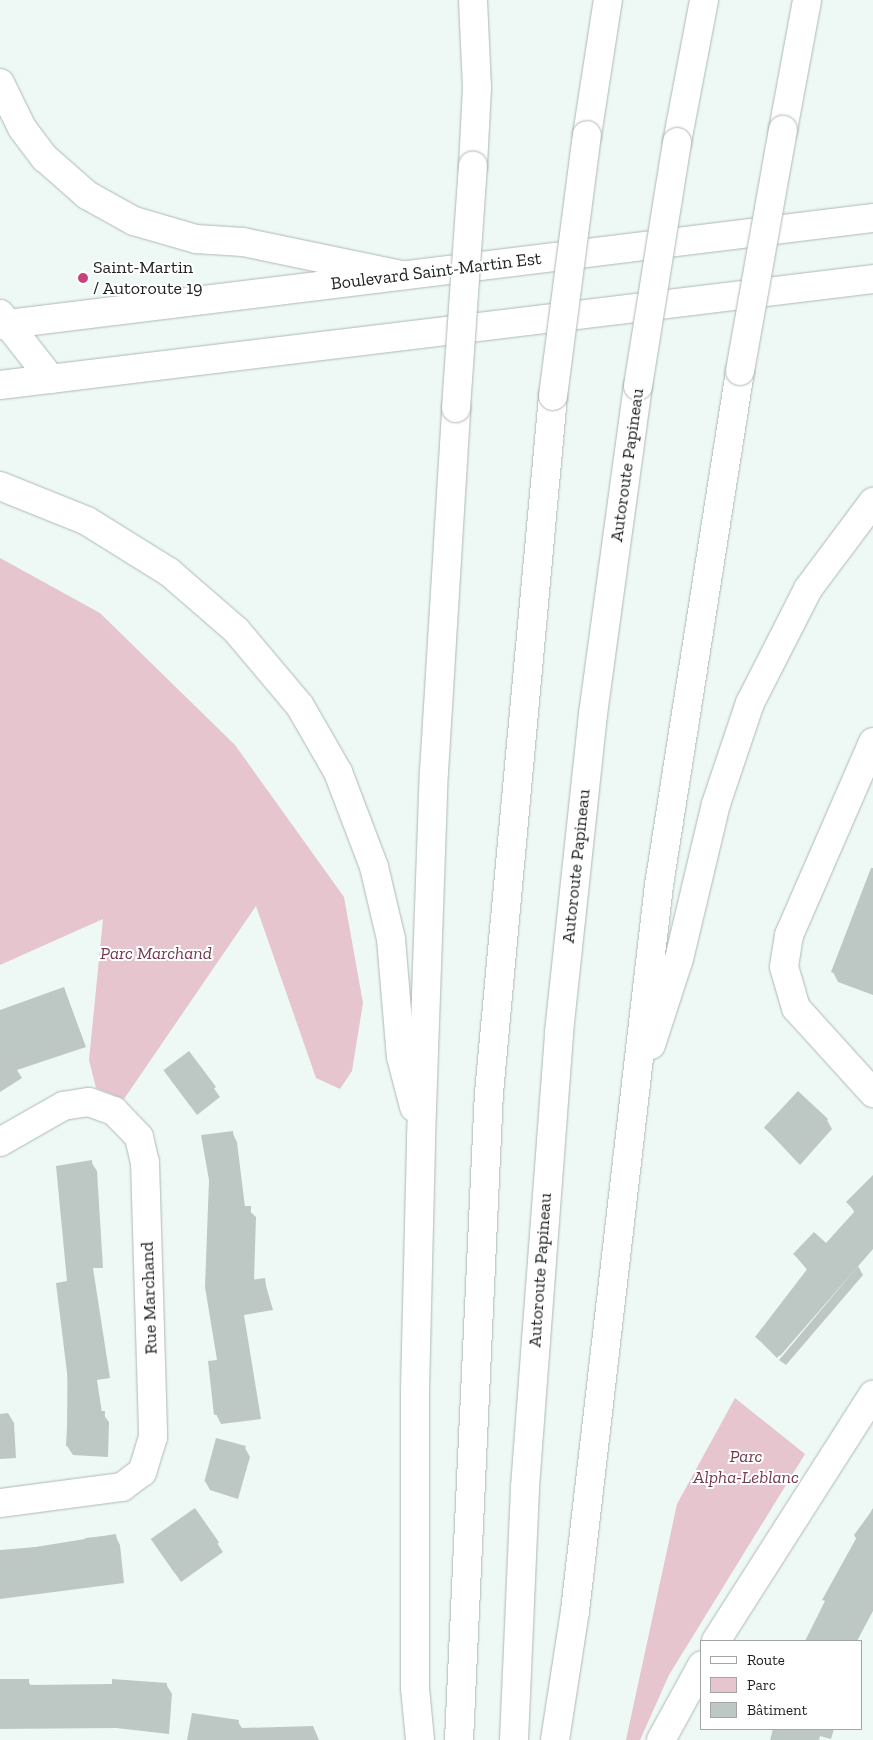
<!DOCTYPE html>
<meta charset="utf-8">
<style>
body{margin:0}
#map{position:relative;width:873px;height:1740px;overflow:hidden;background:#eef9f6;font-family:"Zilla Slab",serif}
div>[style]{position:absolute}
.green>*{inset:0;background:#e6c5cf}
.shadow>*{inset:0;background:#0003}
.building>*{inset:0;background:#bdc7c4;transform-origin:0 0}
.roads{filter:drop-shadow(0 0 1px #aeb8b5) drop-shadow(0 0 1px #aeb8b5)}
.street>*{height:28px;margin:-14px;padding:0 14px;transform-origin:14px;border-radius:14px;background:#fff}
.secondary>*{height:28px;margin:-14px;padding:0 14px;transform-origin:14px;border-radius:14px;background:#fff}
.highway>*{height:28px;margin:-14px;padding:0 14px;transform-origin:14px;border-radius:14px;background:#fff}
.bridges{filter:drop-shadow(0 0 1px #aeb8b5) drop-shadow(0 0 1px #aeb8b5)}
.highway-bridge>*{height:28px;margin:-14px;padding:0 14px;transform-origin:14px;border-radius:14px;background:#fff}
.dots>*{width:14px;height:14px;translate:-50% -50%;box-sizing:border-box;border:2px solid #fff;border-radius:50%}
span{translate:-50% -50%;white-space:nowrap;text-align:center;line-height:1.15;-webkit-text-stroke:4px #fff;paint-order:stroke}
.poi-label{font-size:18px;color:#1c201f}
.left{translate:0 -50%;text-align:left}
.street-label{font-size:18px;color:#1c201f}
.park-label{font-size:18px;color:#743a50;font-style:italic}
.legend{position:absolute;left:700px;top:1640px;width:162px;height:90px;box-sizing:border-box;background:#fff;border:1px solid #a4a6a5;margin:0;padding:6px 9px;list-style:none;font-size:15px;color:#1c201f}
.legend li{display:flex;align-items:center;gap:10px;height:25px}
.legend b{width:25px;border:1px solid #a4a6a5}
</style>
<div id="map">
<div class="green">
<div style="clip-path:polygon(0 558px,100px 613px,235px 745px,344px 897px,363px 1003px,352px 1071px,340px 1089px,316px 1078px,256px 906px,124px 1099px,96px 1088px,89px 1060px,103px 919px,0 965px)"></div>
<div style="clip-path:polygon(735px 1398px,805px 1454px,669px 1675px,640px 1740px,626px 1740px,677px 1504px)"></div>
</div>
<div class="shadow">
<div style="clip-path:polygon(873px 880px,873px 995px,838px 982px,833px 972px)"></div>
<div style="clip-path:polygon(64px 989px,86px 1047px,17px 1070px,22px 1078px,0 1092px,0 1038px)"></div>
<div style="clip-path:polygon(189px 1053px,220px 1097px,197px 1115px,171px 1080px)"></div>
<div style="clip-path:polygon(827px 1120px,832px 1129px,800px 1165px,765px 1128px)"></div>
<div style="clip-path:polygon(232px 1132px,237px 1142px,245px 1207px,256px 1217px,254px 1281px,264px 1279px,273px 1310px,244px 1315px,261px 1419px,221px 1424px,216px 1414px)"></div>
<div style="clip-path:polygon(91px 1162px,97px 1171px,103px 1268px,93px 1268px,110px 1378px,97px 1380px,102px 1413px,109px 1422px,108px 1457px,73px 1455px,67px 1446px,68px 1283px)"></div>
<div style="clip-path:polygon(873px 1177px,873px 1248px,777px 1358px,756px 1337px,808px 1271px,795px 1255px,826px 1245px,855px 1213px,848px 1202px)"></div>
<div style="clip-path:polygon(858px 1266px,863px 1275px,786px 1365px,779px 1360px)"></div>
<div style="clip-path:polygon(8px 1413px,14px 1423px,16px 1458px,0 1459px,0 1414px)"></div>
<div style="clip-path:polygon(245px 1448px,250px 1457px,238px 1499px,210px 1490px,205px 1481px)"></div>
<div style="clip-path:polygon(873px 1509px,873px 1611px,857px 1641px,806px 1641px,857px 1540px,854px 1535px)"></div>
<div style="clip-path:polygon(115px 1535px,120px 1545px,124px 1583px,0 1599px,0 1550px,86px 1543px,85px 1538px)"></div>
<div style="clip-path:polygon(152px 1539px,217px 1543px,223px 1552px,181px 1582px)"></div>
<div style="clip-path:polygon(0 1680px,28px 1681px,32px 1687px,166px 1684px,172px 1694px,169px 1734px,116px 1728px,0 1729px)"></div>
<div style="clip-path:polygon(238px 1722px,242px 1728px,313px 1726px,319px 1740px,188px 1740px)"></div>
<div style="clip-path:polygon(773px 1729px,834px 1729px,831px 1739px,820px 1736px,819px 1740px,770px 1740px)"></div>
</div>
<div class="building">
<div style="clip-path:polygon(871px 868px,873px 868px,873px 989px,831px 972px)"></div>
<div style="clip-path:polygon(64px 987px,82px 1037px,0 1065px,0 1010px)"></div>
<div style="left:189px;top:1051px;width:45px;height:32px;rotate:53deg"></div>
<div style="left:798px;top:1091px;width:41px;height:50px;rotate:43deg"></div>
<div style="clip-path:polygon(233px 1131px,241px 1206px,251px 1206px,249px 1280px,265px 1278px,268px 1301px,240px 1305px,257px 1410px,214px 1415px,208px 1361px,217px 1360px,205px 1287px,209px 1180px,201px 1135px)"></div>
<div style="clip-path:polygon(92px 1160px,98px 1258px,89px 1259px,106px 1368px,92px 1370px,99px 1411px,105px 1411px,104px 1448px,66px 1446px,69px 1389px,56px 1283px,67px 1281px,56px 1166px)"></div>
<div style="clip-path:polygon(873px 1175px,873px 1249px,780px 1356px,755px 1337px,808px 1268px,793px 1254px,814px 1232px,826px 1243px,855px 1211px,846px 1202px)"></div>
<div style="left:216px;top:1438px;width:31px;height:45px;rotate:15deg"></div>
<div style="left:195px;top:1508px;width:42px;height:54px;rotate:55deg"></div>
<div style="clip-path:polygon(873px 1508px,873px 1591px,845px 1641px,805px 1641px,825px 1601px,822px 1600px)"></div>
<div style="clip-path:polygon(116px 1534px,120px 1573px,0 1589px,0 1569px,25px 1567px,23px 1549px)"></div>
<div style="clip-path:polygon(0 1679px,29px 1679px,29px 1685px,112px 1684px,112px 1679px,167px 1683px,164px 1725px,110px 1719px,0 1722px)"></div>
<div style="clip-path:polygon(192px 1713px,239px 1720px,236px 1740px,187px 1740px)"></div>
</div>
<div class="roads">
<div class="street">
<div style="left:873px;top:742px;width:210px;rotate:113.5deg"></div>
<div style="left:789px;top:935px;width:32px;rotate:99deg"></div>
<div style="left:784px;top:967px;width:43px;rotate:73.7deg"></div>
<div style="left:796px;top:1008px;width:115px;rotate:47.8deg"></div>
<div style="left:0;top:1142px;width:73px;rotate:-29.7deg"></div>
<div style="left:63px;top:1106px;width:26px;rotate:-9deg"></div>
<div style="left:89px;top:1102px;width:27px;rotate:20deg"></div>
<div style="left:114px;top:1111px;width:36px;rotate:46deg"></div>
<div style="left:139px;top:1137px;width:26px;rotate:77deg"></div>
<div style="left:145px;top:1162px;width:275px;rotate:88.3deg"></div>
<div style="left:153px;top:1437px;width:37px;rotate:107deg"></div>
<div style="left:142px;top:1472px;width:25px;rotate:143deg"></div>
<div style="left:122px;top:1487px;width:123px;rotate:172.5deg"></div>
<div style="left:716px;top:1641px;width:292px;rotate:-57.5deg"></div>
<div style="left:661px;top:1740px;width:85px;rotate:-61.3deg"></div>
</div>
<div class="secondary">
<div style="left:0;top:325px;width:880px;rotate:-6.99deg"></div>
<div style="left:0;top:385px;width:879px;rotate:-6.92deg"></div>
</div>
<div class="highway">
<div style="left:473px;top:0;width:87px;rotate:87.4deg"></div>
<div style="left:477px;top:87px;width:79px;rotate:92.9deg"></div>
<div style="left:0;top:83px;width:50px;rotate:63.9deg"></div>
<div style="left:22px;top:128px;width:38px;rotate:53deg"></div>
<div style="left:45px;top:158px;width:56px;rotate:41.4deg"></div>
<div style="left:87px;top:195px;width:54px;rotate:29deg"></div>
<div style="left:134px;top:221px;width:65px;rotate:16.2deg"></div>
<div style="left:196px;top:239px;width:47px;rotate:3.7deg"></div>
<div style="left:243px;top:242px;width:161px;rotate:11.8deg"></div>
<div style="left:783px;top:130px;width:132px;rotate:-79.5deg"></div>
<div style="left:587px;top:135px;width:137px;rotate:-81.2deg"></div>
<div style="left:677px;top:142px;width:145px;rotate:-79.2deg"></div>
<div style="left:0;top:314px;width:83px;rotate:51.9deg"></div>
<div style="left:0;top:486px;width:94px;rotate:21.9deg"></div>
<div style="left:87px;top:521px;width:97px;rotate:31.9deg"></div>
<div style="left:169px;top:572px;width:89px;rotate:40.9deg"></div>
<div style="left:236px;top:630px;width:99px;rotate:49.9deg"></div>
<div style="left:300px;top:706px;width:76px;rotate:60.1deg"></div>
<div style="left:338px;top:772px;width:102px;rotate:69.2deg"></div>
<div style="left:374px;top:867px;width:74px;rotate:76.7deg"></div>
<div style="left:391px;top:939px;width:118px;rotate:85.2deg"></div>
<div style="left:401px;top:1057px;width:52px;rotate:75.4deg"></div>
<div style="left:651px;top:1045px;width:90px;rotate:-72deg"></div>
<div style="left:679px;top:959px;width:159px;rotate:-76.6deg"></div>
<div style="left:716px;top:804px;width:107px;rotate:-71.4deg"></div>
<div style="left:750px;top:703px;width:128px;rotate:-63deg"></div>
<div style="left:808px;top:589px;width:109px;rotate:-53.2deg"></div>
<div style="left:420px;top:1740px;width:52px;rotate:-95.5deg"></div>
<div style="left:415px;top:1688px;width:299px;rotate:-90deg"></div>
<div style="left:415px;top:1389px;width:251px;rotate:-88.6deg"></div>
<div style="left:421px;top:1138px;width:366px;rotate:-88deg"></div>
<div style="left:434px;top:772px;width:365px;rotate:-86.5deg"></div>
<div style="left:459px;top:1740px;width:648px;rotate:-87.35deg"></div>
<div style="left:489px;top:1093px;width:700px;rotate:-84.75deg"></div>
<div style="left:514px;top:1740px;width:253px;rotate:-87.5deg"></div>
<div style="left:525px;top:1487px;width:456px;rotate:-85.7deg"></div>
<div style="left:559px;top:1032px;width:320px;rotate:-83.9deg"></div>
<div style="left:593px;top:714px;width:331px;rotate:-82.2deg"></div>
<div style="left:555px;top:1740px;width:131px;rotate:-81.2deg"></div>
<div style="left:575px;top:1611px;width:731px;rotate:-83.4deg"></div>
<div style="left:659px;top:885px;width:520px;rotate:-81.04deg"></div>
</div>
</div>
<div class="bridges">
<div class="highway-bridge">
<div style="left:740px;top:371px;width:245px;rotate:-79.9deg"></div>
<div style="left:638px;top:386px;width:247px;rotate:-80.9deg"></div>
<div style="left:553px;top:396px;width:263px;rotate:-82.6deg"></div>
<div style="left:456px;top:408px;width:243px;rotate:-86deg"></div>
</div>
</div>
<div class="dots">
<div style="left:83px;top:278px;background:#c8407c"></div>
</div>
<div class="poi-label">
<span class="left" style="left:93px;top:278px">Saint-Martin<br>/ Autoroute 19</span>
</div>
<div class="street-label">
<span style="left:436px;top:271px;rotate:-7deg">Boulevard Saint-Martin Est</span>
<span style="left:627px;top:465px;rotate:-82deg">Autoroute Papineau</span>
<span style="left:576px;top:866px;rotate:-84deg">Autoroute Papineau</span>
<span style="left:540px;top:1270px;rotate:-86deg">Autoroute Papineau</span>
<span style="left:149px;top:1298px;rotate:-92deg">Rue Marchand</span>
</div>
<div class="park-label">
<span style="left:156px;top:953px">Parc Marchand</span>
<span style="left:746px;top:1467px">Parc<br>Alpha-Leblanc</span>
</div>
<ul class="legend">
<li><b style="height:6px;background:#fff"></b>Route</li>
<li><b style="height:14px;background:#e6c5cf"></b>Parc</li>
<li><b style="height:14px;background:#bdc7c4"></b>Bâtiment</li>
</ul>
</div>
